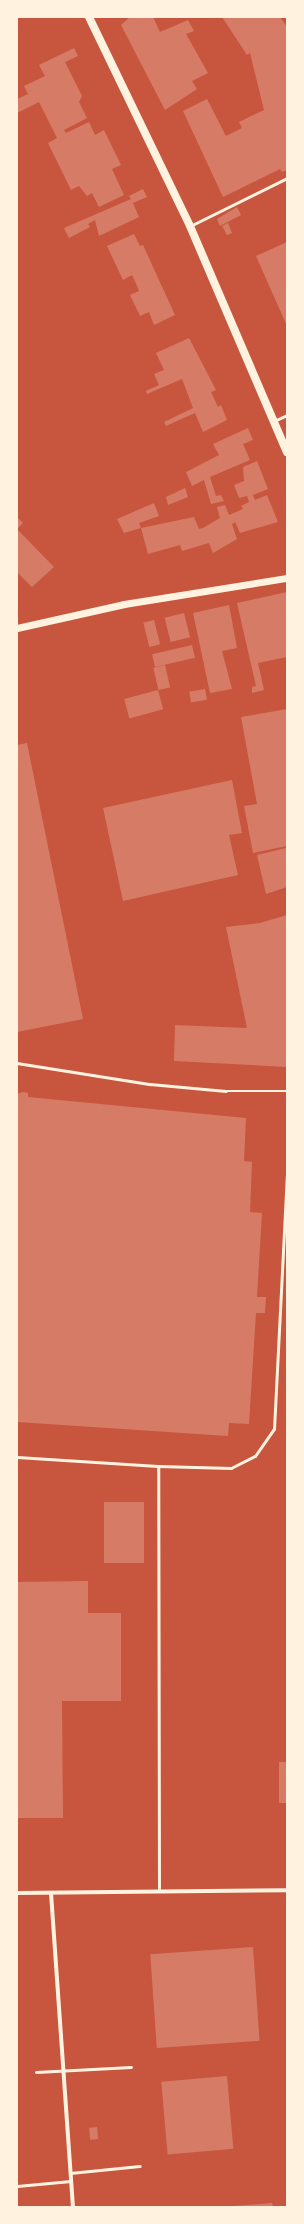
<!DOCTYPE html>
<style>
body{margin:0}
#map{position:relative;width:304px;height:2224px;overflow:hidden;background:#c8553d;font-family:"Exo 2",sans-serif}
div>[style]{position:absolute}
.building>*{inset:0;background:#d67c66;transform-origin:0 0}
.path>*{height:2.5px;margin:-1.25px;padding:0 1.25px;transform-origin:1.25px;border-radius:1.25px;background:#fff3e0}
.service>*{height:3px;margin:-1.5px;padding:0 1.5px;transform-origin:1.5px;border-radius:1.5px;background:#fff3e0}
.minor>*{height:4px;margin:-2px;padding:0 2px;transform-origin:2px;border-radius:2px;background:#fff3e0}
.tertiary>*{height:7px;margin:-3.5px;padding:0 3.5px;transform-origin:3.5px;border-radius:3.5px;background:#fff3e0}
.secondary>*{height:8px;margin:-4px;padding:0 4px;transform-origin:4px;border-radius:4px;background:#fff3e0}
span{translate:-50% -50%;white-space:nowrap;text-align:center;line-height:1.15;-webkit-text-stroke:3px #fff3e0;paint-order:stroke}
.frame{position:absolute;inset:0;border:18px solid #fff3e0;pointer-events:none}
</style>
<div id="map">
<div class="building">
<div style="clip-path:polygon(130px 17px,153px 17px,160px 32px,188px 20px,194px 31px,186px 34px,208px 73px,192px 81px,197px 89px,165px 110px,121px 25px)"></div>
<div style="clip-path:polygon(222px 17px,280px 17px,287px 27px,287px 170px,282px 172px,280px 169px,223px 197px,183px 111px,207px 99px,226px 136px,242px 128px,239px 122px,264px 110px,250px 53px,247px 55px)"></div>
<div style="clip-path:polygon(74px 48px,78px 56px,65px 62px,82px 96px,79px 102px,87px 118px,64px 130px,66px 133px,89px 122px,95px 135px,104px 130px,121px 165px,112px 169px,124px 195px,99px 207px,92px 193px,87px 196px,79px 186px,71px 190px,48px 143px,57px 138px,39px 102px,17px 113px,17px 99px,28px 94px,24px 86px,45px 76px,39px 65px)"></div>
<div style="clip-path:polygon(143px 189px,147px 197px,133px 203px,139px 217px,99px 236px,95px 220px,88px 224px,90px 227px,69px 238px,64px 228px,131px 199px,129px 196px)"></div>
<div style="clip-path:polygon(237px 207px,241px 215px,220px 226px,217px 219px)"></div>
<div style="clip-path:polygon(228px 223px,232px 233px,227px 235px,222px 226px)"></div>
<div style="clip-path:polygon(134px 234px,140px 246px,143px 245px,175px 315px,154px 325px,149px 312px,140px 316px,130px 295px,139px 291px,137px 286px,132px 275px,123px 280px,107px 246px)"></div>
<div style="clip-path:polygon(287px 242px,287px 326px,256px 256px)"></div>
<div style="clip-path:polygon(189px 338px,216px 390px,211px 392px,218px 407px,221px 405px,227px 420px,203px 432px,195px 413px,166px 426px,164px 422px,193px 408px,182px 379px,147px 394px,146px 391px,159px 385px,154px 374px,164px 370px,156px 353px)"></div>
<div style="clip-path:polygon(248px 428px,253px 440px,243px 444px,250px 460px,210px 477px,216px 496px,221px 495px,224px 501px,211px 504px,204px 480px,192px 486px,186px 472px,219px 455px,213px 444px)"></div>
<div style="clip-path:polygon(257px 461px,268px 489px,253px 495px,255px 500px,267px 495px,278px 522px,240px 533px,235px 522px,232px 524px,237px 539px,213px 553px,209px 543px,182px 551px,180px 545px,148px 554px,141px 528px,194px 517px,199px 529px,203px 528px,220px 518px,217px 507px,225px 505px,229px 515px,243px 509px,241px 506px,249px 502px,247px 496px,239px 498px,234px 485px,244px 481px,243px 467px)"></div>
<div style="clip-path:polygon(185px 488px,188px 497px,168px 505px,166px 497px)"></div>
<div style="clip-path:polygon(154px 503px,159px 516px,139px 523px,141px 528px,124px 533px,117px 519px)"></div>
<div style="clip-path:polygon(17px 517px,23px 523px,17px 529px,54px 567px,32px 587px,17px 572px)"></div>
<div style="clip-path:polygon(287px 592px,287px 657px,258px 663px,264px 690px,252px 693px,252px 687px,256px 686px,237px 603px)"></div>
<div style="clip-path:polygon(229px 605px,237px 648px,222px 651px,232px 689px,210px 693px,193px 613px)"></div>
<div style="left:184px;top:613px;width:25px;height:20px;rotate:76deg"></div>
<div style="left:154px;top:620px;width:25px;height:11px;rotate:76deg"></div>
<div style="left:192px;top:645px;width:13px;height:41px;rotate:77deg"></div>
<div style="left:165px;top:665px;width:23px;height:12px;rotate:77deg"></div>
<div style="left:205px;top:689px;width:11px;height:16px;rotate:80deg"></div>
<div style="left:158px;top:690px;width:20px;height:35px;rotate:75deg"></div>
<div style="clip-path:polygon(287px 709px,287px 846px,253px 853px,244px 806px,257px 804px,241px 717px)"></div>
<div style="clip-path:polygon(27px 743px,83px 1019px,17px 1032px,17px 745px)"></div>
<div style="clip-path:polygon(232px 780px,242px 833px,229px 835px,238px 875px,123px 901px,103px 808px)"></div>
<div style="clip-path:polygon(286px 848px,287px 887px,266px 894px,257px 855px)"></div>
<div style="clip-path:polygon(287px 915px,287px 1067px,174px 1061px,175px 1025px,247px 1028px,226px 927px,260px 923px)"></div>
<div style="clip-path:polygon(23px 1092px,28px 1093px,28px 1097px,246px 1118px,244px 1161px,252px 1162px,250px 1212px,262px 1213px,257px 1297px,266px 1297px,265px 1313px,256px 1313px,249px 1424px,229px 1423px,228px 1436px,17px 1422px,17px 1094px)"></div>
<div style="left:104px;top:1502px;width:40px;height:61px"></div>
<div style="clip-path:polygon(88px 1581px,88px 1613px,121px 1613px,121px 1701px,62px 1701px,63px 1818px,17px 1818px,17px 1582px)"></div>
<div style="left:279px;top:1762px;width:8px;height:41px"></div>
<div style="left:253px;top:1947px;width:94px;height:103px;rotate:86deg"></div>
<div style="left:227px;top:2076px;width:73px;height:66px;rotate:85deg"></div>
<div style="left:97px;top:2127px;width:12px;height:8px;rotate:85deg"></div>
<div style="clip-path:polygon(272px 2203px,273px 2207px,233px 2207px,233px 2206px)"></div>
</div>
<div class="path">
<div style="left:17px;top:1063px;width:135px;rotate:9deg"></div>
<div style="left:150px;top:1084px;width:76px;rotate:5.3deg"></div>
<div style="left:226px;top:1091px;width:61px"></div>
</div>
<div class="service">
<div style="left:190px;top:226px;width:108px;rotate:-26.3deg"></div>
<div style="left:274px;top:421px;width:14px;rotate:-25deg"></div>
<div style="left:17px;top:1457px;width:141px;rotate:3.7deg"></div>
<div style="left:159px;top:1891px;width:425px;rotate:-90.1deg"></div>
<div style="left:158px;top:1466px;width:73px;rotate:1.6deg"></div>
<div style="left:231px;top:1468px;width:27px;rotate:-27deg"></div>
<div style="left:255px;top:1456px;width:33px;rotate:-55deg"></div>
<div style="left:274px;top:1429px;width:254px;rotate:-87.1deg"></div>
<div style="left:36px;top:2072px;width:95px;rotate:-3deg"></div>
<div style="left:70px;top:2173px;width:70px;rotate:-5.7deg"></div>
<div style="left:17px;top:2186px;width:54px;rotate:-5.3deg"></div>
</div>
<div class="minor">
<div style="left:17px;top:1893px;width:270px;rotate:-0.6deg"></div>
<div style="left:51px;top:1893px;width:315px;rotate:86deg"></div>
</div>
<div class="tertiary">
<div style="left:17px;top:628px;width:110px;rotate:-12.6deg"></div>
<div style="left:124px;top:604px;width:165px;rotate:-9.1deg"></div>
</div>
<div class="secondary">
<div style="left:89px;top:17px;width:232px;rotate:64.2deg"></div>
<div style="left:190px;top:226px;width:246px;rotate:66.8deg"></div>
</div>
<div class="frame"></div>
</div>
